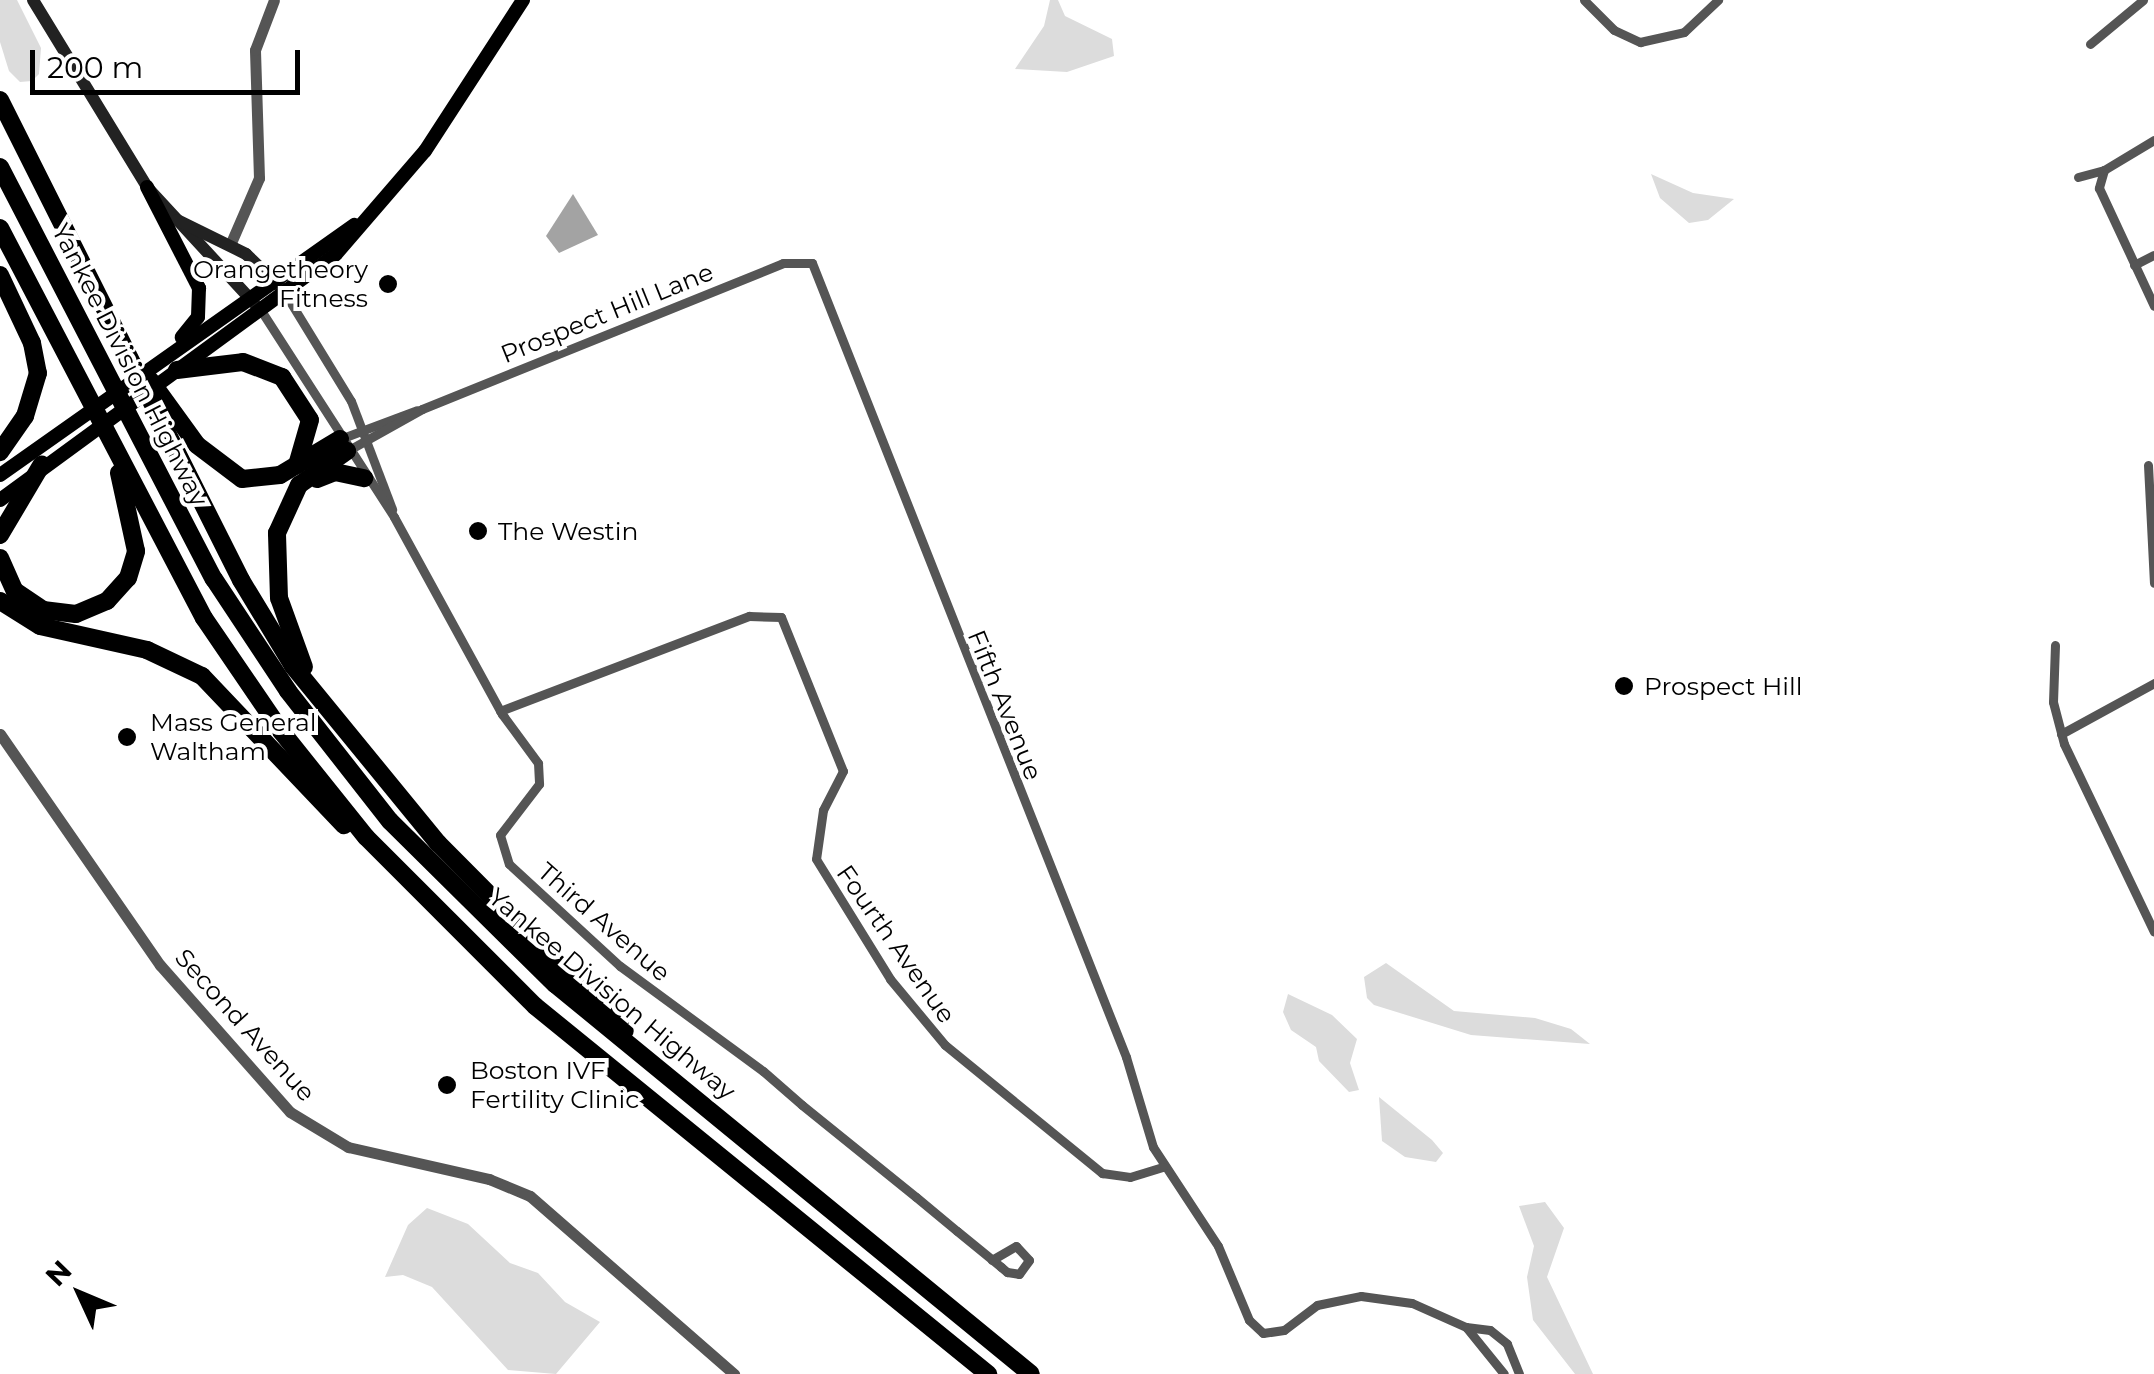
<!DOCTYPE html>
<style>
body{margin:0}
#map{position:relative;width:2154px;height:1374px;overflow:hidden;background:#fff;font-family:Montserrat,sans-serif}
div>[style]{position:absolute}
.green>*{inset:0;background:#dcdcdc}
.water>*{inset:0;background:#a3a3a3}
.minor>*{height:9px;margin:-4.5px;padding:0 4.5px;transform-origin:4.5px;border-radius:4.5px;background:#555}
.tertiary>*{height:11px;margin:-5.5px;padding:0 5.5px;transform-origin:5.5px;border-radius:5.5px;background:#555}
.secondary>*{height:12px;margin:-6px;padding:0 6px;transform-origin:6px;border-radius:6px;background:#222}
.primary>*{height:14px;margin:-7px;padding:0 7px;transform-origin:7px;border-radius:7px;background:#000}
.motorway>*{height:18px;margin:-9px;padding:0 9px;transform-origin:9px;border-radius:9px;background:#000}
.dots>*{width:28px;height:28px;translate:-50% -50%;box-sizing:border-box;border:5px solid #fff;border-radius:50%}
span{translate:-50% -50%;white-space:nowrap;text-align:center;line-height:1.15;-webkit-text-stroke:8px #fff;paint-order:stroke}
.poi-label{font-size:25px;color:#000}
.right{translate:-100% -50%;text-align:right}
.left{translate:0 -50%;text-align:left}
.street-label{font-size:25px;color:#000}
.north{position:absolute;left:30px;top:1244px;width:100px;height:100px;-webkit-text-stroke:8px #fff;paint-order:stroke;rotate:314deg;font-size:28px;font-weight:700;line-height:40px;text-align:center;color:#000}
.north::after{content:'';display:block;margin:auto;width:35px;height:45px;background:#000;clip-path:polygon(50% 0,100% 100%,50% 72%,0 100%)}
.scale{position:absolute;left:30px;top:50px;width:270px;height:45px;box-sizing:border-box;border:5px solid #000;border-top:0;padding-left:12px;font-size:30px;line-height:35px;white-space:nowrap;color:#000;-webkit-text-stroke:8px #fff;paint-order:stroke}
</style>
<div id="map">
<div class="green">
<div style="clip-path:polygon(0 0,17px 0,41px 48px,39px 74px,32px 81px,20px 82px,9px 71px,0 42px)"></div>
<div style="clip-path:polygon(1050px 0,1058px 0,1065px 16px,1112px 39px,1114px 56px,1067px 72px,1015px 69px,1044px 26px)"></div>
<div style="clip-path:polygon(1651px 174px,1693px 193px,1734px 199px,1708px 220px,1689px 223px,1660px 198px)"></div>
<div style="clip-path:polygon(1386px 963px,1454px 1011px,1535px 1018px,1571px 1029px,1590px 1044px,1471px 1035px,1374px 1005px,1367px 998px,1364px 977px)"></div>
<div style="clip-path:polygon(1288px 994px,1332px 1015px,1357px 1039px,1350px 1063px,1359px 1090px,1349px 1092px,1319px 1061px,1316px 1047px,1291px 1030px,1283px 1012px)"></div>
<div style="clip-path:polygon(1379px 1097px,1432px 1140px,1443px 1153px,1436px 1162px,1405px 1157px,1382px 1141px)"></div>
<div style="clip-path:polygon(1545px 1202px,1564px 1228px,1547px 1277px,1593px 1374px,1575px 1374px,1533px 1320px,1527px 1277px,1534px 1246px,1519px 1206px)"></div>
<div style="clip-path:polygon(427px 1208px,468px 1224px,510px 1263px,538px 1273px,565px 1302px,600px 1322px,556px 1374px,508px 1370px,432px 1287px,403px 1275px,385px 1277px,408px 1225px)"></div>
</div>
<div class="water">
<div style="clip-path:polygon(573px 194px,598px 235px,559px 253px,546px 236px)"></div>
</div>
<div class="minor">
<div style="left:1584px;top:0;width:42px;rotate:45deg"></div>
<div style="left:1614px;top:30px;width:29px;rotate:25deg"></div>
<div style="left:1640px;top:42px;width:45px;rotate:-12.8deg"></div>
<div style="left:1684px;top:32px;width:47px;rotate:-43.3deg"></div>
<div style="left:2090px;top:44px;width:69px;rotate:-39.7deg"></div>
<div style="left:2104px;top:170px;width:19px;rotate:106deg"></div>
<div style="left:2099px;top:188px;width:130px;rotate:65deg"></div>
<div style="left:2078px;top:177px;width:27px;rotate:-15deg"></div>
<div style="left:2104px;top:170px;width:58px;rotate:-31deg"></div>
<div style="left:2134px;top:265px;width:22px;rotate:-27deg"></div>
<div style="left:286px;top:295px;width:124px;rotate:58.5deg"></div>
<div style="left:351px;top:401px;width:116px;rotate:69.2deg"></div>
<div style="left:262px;top:312px;width:244px;rotate:57.2deg"></div>
<div style="left:394px;top:517px;width:225px;rotate:61.3deg"></div>
<div style="left:502px;top:714px;width:61px;rotate:53.7deg"></div>
<div style="left:538px;top:763px;width:21px;rotate:87deg"></div>
<div style="left:539px;top:784px;width:64px;rotate:127.4deg"></div>
<div style="left:500px;top:835px;width:30px;rotate:73deg"></div>
<div style="left:509px;top:864px;width:151px;rotate:42.6deg"></div>
<div style="left:620px;top:966px;width:177px;rotate:36.3deg"></div>
<div style="left:763px;top:1071px;width:52px;rotate:41.1deg"></div>
<div style="left:802px;top:1105px;width:146px;rotate:38.9deg"></div>
<div style="left:916px;top:1197px;width:53px;rotate:39.7deg"></div>
<div style="left:957px;top:1231px;width:57px;rotate:39.3deg"></div>
<div style="left:1001px;top:1267px;width:8px;rotate:40deg"></div>
<div style="left:1007px;top:1272px;width:12px;rotate:9deg"></div>
<div style="left:1019px;top:1274px;width:17px;rotate:-54deg"></div>
<div style="left:1029px;top:1260px;width:19px;rotate:-133deg"></div>
<div style="left:1016px;top:1246px;width:28px;rotate:150deg"></div>
<div style="left:340px;top:439px;width:82px;rotate:-20.6deg"></div>
<div style="left:347px;top:451px;width:86px;rotate:-29.2deg"></div>
<div style="left:422px;top:409px;width:389px;rotate:-22deg"></div>
<div style="left:783px;top:263px;width:29px"></div>
<div style="left:812px;top:263px;width:854px;rotate:68.42deg"></div>
<div style="left:1126px;top:1057px;width:94px;rotate:73.3deg"></div>
<div style="left:1153px;top:1147px;width:118px;rotate:56.7deg"></div>
<div style="left:1218px;top:1246px;width:80px;rotate:67.3deg"></div>
<div style="left:1249px;top:1320px;width:19px;rotate:43deg"></div>
<div style="left:1263px;top:1333px;width:21px;rotate:-8deg"></div>
<div style="left:1284px;top:1330px;width:41px;rotate:-37.1deg"></div>
<div style="left:1317px;top:1305px;width:45px;rotate:-11.6deg"></div>
<div style="left:1361px;top:1296px;width:51px;rotate:7.8deg"></div>
<div style="left:1412px;top:1303px;width:59px;rotate:24deg"></div>
<div style="left:1466px;top:1327px;width:24px;rotate:7deg"></div>
<div style="left:1490px;top:1330px;width:22px;rotate:39deg"></div>
<div style="left:1507px;top:1344px;width:32px;rotate:68deg"></div>
<div style="left:2148px;top:465px;width:118px;rotate:87.1deg"></div>
<div style="left:2055px;top:645px;width:57px;rotate:92deg"></div>
<div style="left:2053px;top:702px;width:43px;rotate:75.3deg"></div>
<div style="left:2064px;top:744px;width:208px;rotate:64.4deg"></div>
<div style="left:500px;top:711px;width:267px;rotate:-20.9deg"></div>
<div style="left:749px;top:616px;width:32px;rotate:2deg"></div>
<div style="left:781px;top:617px;width:166px;rotate:68.1deg"></div>
<div style="left:843px;top:771px;width:44px;rotate:117.1deg"></div>
<div style="left:823px;top:810px;width:49px;rotate:98.1deg"></div>
<div style="left:816px;top:859px;width:141px;rotate:58.3deg"></div>
<div style="left:890px;top:979px;width:86px;rotate:50.2deg"></div>
<div style="left:945px;top:1045px;width:203px;rotate:39.2deg"></div>
<div style="left:1102px;top:1173px;width:28px;rotate:8deg"></div>
<div style="left:1130px;top:1177px;width:34px;rotate:-17deg"></div>
<div style="left:2061px;top:734px;width:106px;rotate:-28.7deg"></div>
<div style="left:1466px;top:1327px;width:60px;rotate:51deg"></div>
</div>
<div class="tertiary">
<div style="left:230px;top:245px;width:73px;rotate:-66.6deg"></div>
<div style="left:259px;top:178px;width:128px;rotate:-91.8deg"></div>
<div style="left:255px;top:50px;width:53px;rotate:-69.2deg"></div>
<div style="left:0;top:734px;width:281px;rotate:55.3deg"></div>
<div style="left:160px;top:965px;width:196px;rotate:48.5deg"></div>
<div style="left:290px;top:1112px;width:68px;rotate:31.1deg"></div>
<div style="left:348px;top:1147px;width:145px;rotate:12.8deg"></div>
<div style="left:489px;top:1179px;width:44px;rotate:22.5deg"></div>
<div style="left:530px;top:1196px;width:271px;rotate:41.1deg"></div>
</div>
<div class="secondary">
<div style="left:33px;top:0;width:219px;rotate:58.6deg"></div>
<div style="left:147px;top:187px;width:158px;rotate:47.3deg"></div>
<div style="left:177px;top:220px;width:77px;rotate:26.2deg"></div>
<div style="left:246px;top:254px;width:50px;rotate:44.2deg"></div>
</div>
<div class="primary">
<div style="left:147px;top:187px;width:114px;rotate:62.8deg"></div>
<div style="left:199px;top:288px;width:29px;rotate:92deg"></div>
<div style="left:198px;top:317px;width:26px;rotate:129deg"></div>
<div style="left:0;top:475px;width:434px;rotate:-35.2deg"></div>
<div style="left:0;top:500px;width:416px;rotate:-36.2deg"></div>
<div style="left:336px;top:254px;width:136px;rotate:-49.2deg"></div>
<div style="left:425px;top:151px;width:180px;rotate:-57deg"></div>
</div>
<div class="motorway">
<div style="left:0;top:100px;width:537px;rotate:63.34deg"></div>
<div style="left:241px;top:580px;width:100px;rotate:58.8deg"></div>
<div style="left:293px;top:666px;width:229px;rotate:50.7deg"></div>
<div style="left:438px;top:843px;width:265px;rotate:45.2deg"></div>
<div style="left:0;top:167px;width:464px;rotate:62.6deg"></div>
<div style="left:214px;top:579px;width:134px;rotate:56.5deg"></div>
<div style="left:288px;top:691px;width:165px;rotate:51.9deg"></div>
<div style="left:390px;top:821px;width:232px;rotate:44.7deg"></div>
<div style="left:555px;top:984px;width:615px;rotate:39.33deg"></div>
<div style="left:0;top:228px;width:440px;rotate:62.4deg"></div>
<div style="left:204px;top:618px;width:137px;rotate:55.7deg"></div>
<div style="left:281px;top:731px;width:136px;rotate:51.3deg"></div>
<div style="left:366px;top:837px;width:239px;rotate:45deg"></div>
<div style="left:535px;top:1006px;width:584px;rotate:39.09deg"></div>
<div style="left:0;top:275px;width:75px;rotate:64.8deg"></div>
<div style="left:32px;top:343px;width:31px;rotate:79deg"></div>
<div style="left:38px;top:373px;width:45px;rotate:106.8deg"></div>
<div style="left:25px;top:416px;width:44px;rotate:124.8deg"></div>
<div style="left:177px;top:370px;width:66px;rotate:-6.9deg"></div>
<div style="left:243px;top:362px;width:42px;rotate:21deg"></div>
<div style="left:282px;top:377px;width:51px;rotate:56.9deg"></div>
<div style="left:310px;top:420px;width:47px;rotate:106.1deg"></div>
<div style="left:150px;top:380px;width:80px;rotate:54.1deg"></div>
<div style="left:197px;top:445px;width:56px;rotate:37.1deg"></div>
<div style="left:242px;top:479px;width:38px;rotate:-6deg"></div>
<div style="left:280px;top:475px;width:70px;rotate:-31deg"></div>
<div style="left:317px;top:479px;width:19px;rotate:-21deg"></div>
<div style="left:335px;top:472px;width:30px;rotate:12deg"></div>
<div style="left:0;top:535px;width:82px;rotate:-59.4deg"></div>
<div style="left:0;top:558px;width:36px;rotate:66deg"></div>
<div style="left:15px;top:591px;width:34px;rotate:34deg"></div>
<div style="left:43px;top:610px;width:33px;rotate:7deg"></div>
<div style="left:76px;top:614px;width:34px;rotate:-23deg"></div>
<div style="left:107px;top:601px;width:31px;rotate:-48deg"></div>
<div style="left:128px;top:578px;width:28px;rotate:-73deg"></div>
<div style="left:136px;top:551px;width:80px;rotate:-102.3deg"></div>
<div style="left:0;top:601px;width:47px;rotate:32deg"></div>
<div style="left:40px;top:626px;width:110px;rotate:12.6deg"></div>
<div style="left:147px;top:650px;width:61px;rotate:25.3deg"></div>
<div style="left:202px;top:676px;width:206px;rotate:46.4deg"></div>
<div style="left:304px;top:667px;width:73px;rotate:-109.9deg"></div>
<div style="left:279px;top:598px;width:65px;rotate:-91.8deg"></div>
<div style="left:277px;top:533px;width:53px;rotate:-65.4deg"></div>
<div style="left:299px;top:485px;width:59px;rotate:-35.3deg"></div>
</div>
<div class="dots">
<div style="left:388px;top:284px;background:#000"></div>
<div style="left:478px;top:531px;background:#000"></div>
<div style="left:1624px;top:686px;background:#000"></div>
<div style="left:127px;top:737px;background:#000"></div>
<div style="left:447px;top:1085px;background:#000"></div>
</div>
<div class="poi-label">
<span class="right" style="left:368px;top:284px">Orangetheory<br>Fitness</span>
<span class="left" style="left:498px;top:531px">The Westin</span>
<span class="left" style="left:1644px;top:686px">Prospect Hill</span>
<span class="left" style="left:150px;top:737px">Mass General<br>Waltham</span>
<span class="left" style="left:470px;top:1085px">Boston IVF<br>Fertility Clinic</span>
</div>
<div class="street-label">
<span style="left:607px;top:313px;rotate:-22deg">Prospect Hill Lane</span>
<span style="left:130px;top:365px;rotate:63deg">Yankee Division Highway</span>
<span style="left:1005px;top:705px;rotate:68deg">Fifth Avenue</span>
<span style="left:604px;top:922px;rotate:41deg">Third Avenue</span>
<span style="left:896px;top:944px;rotate:55deg">Fourth Avenue</span>
<span style="left:612px;top:994px;rotate:40deg">Yankee Division Highway</span>
<span style="left:245px;top:1025px;rotate:48deg">Second Avenue</span>
</div>
<div class="north">N</div>
<div class="scale">200 m</div>
</div>
